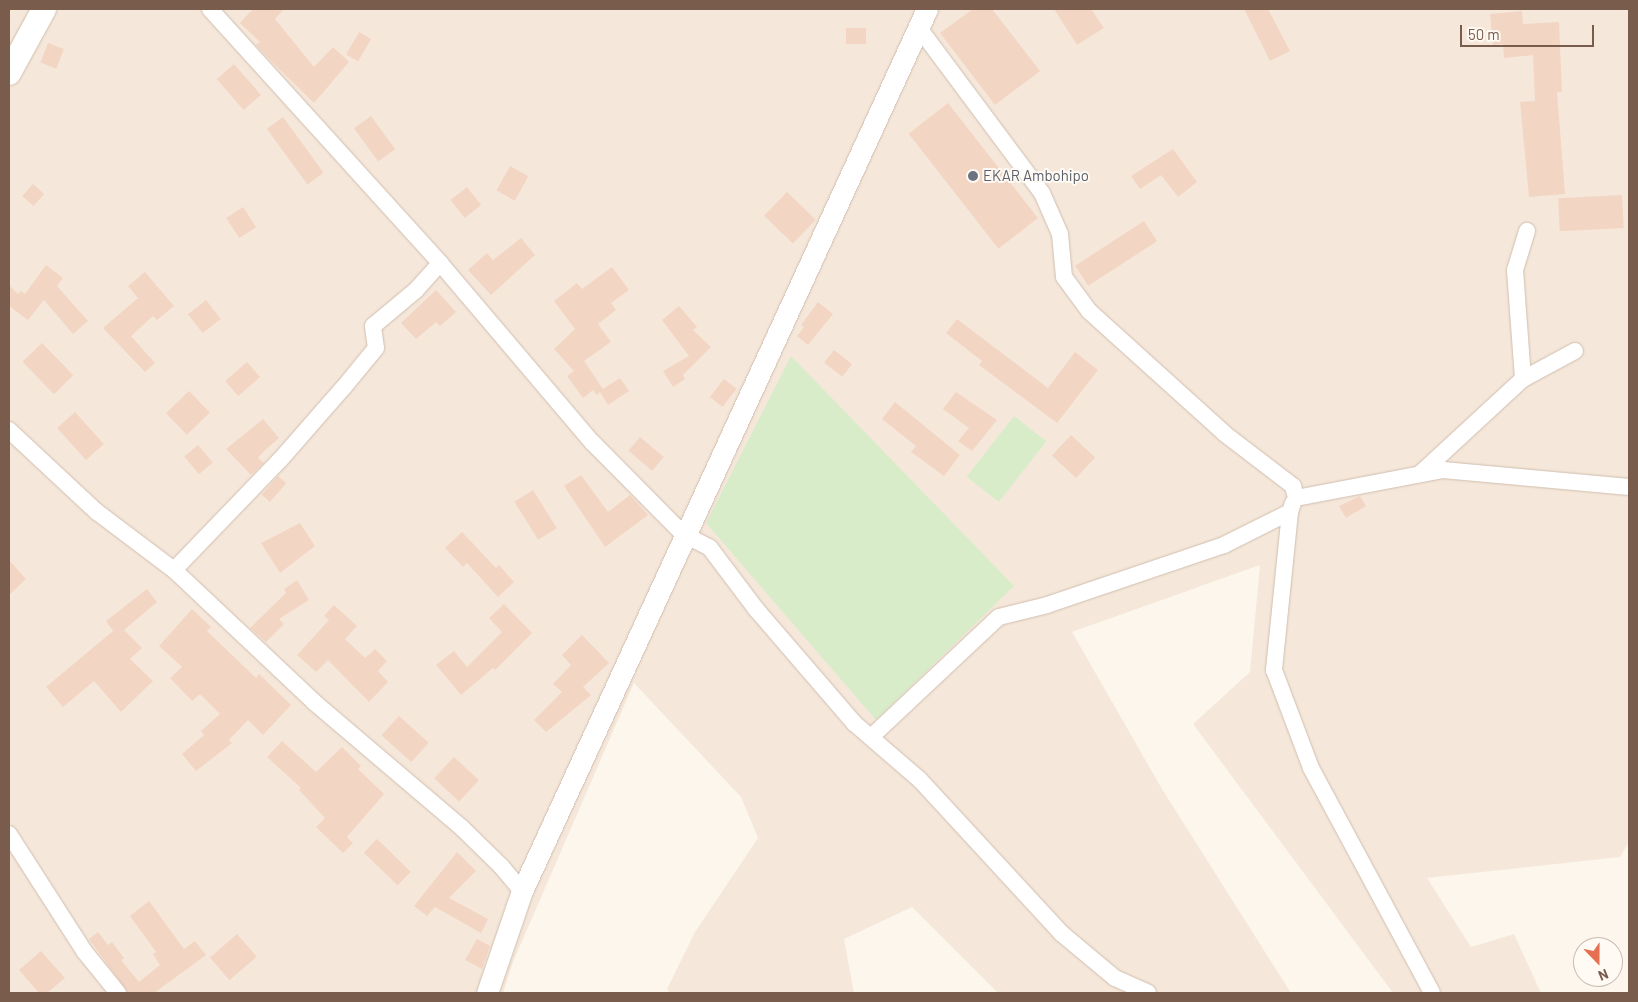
<!DOCTYPE html>
<style>
body{margin:0}
#map{position:relative;width:1638px;height:1002px;overflow:hidden;background:#fdf6ec;font-family:Barlow,sans-serif}
div>[style]{position:absolute}
.residential>*{inset:0;background:#f5e8da}
.green>*{inset:0;background:#d8ecc9;transform-origin:0 0}
.building>*{inset:0;background:#f3d5c3;transform-origin:0 0}
.roads{filter:drop-shadow(0 0 1px #d1beb0) drop-shadow(0 0 1px #d1beb0)}
.minor>*{height:16px;margin:-8px;padding:0 8px;transform-origin:8px;border-radius:8px;background:#fff}
.tertiary>*{height:21px;margin:-10.5px;padding:0 10.5px;transform-origin:10.5px;border-radius:10.5px;background:#fff}
.secondary>*{height:24px;margin:-12px;padding:0 12px;transform-origin:12px;border-radius:12px;background:#fff}
.dots>*{width:14px;height:14px;translate:-50% -50%;box-sizing:border-box;border:2px solid #fffaf3;border-radius:50%}
span{translate:-50% -50%;white-space:nowrap;text-align:center;line-height:1.15;-webkit-text-stroke:4px #fffaf3;paint-order:stroke}
.worship-label{font-size:15px;color:#5b616d}
.left{translate:0 -50%;text-align:left}
.frame{position:absolute;inset:0;border:10px solid #7a5c4d;pointer-events:none}
.north{position:absolute;left:1573px;top:937px;width:50px;height:50px;box-sizing:border-box;background:#fffaf3;border:1px solid #cabbb1;border-radius:50%;rotate:158deg;font-size:14px;font-weight:700;line-height:20px;text-align:center;color:#7a5c4d}
.north::after{content:'';display:block;margin:auto;width:18px;height:22px;background:#e76f51;clip-path:polygon(50% 0,100% 100%,50% 72%,0 100%)}
.scale{position:absolute;left:1460px;top:25px;width:134px;height:22px;box-sizing:border-box;border:2px solid #7a5c4d;border-top:0;padding-left:6px;font-size:15px;line-height:18px;white-space:nowrap;color:#7a5c4d;-webkit-text-stroke:4px #fffaf3;paint-order:stroke}
</style>
<div id="map">
<div class="residential">
<div style="clip-path:polygon(9px 9px,1629px 9px,1629px 842px,1620px 857px,1427px 878px,1471px 947px,1514px 934px,1541px 993px,1393px 993px,1193px 724px,1250px 672px,1260px 565px,1072px 632px,1162px 789px,1291px 993px,998px 993px,912px 907px,844px 939px,854px 993px,670px 993px,667px 989px,695px 932px,758px 838px,741px 797px,634px 683px,513px 962px,503px 993px,9px 993px)"></div>
</div>
<div class="green">
<div style="clip-path:polygon(791px 356px,1014px 586px,876px 720px,706px 523px)"></div>
<div style="left:1014px;top:416px;width:41px;height:77px;rotate:38deg"></div>
</div>
<div class="building">
<div style="clip-path:polygon(253px 9px,284px 9px,275px 19px,314px 67px,333px 47px,349px 62px,314px 103px,269px 59px,256px 45px,260px 42px,240px 23px)"></div>
<div style="clip-path:polygon(973px 9px,992px 9px,1040px 71px,995px 105px,940px 33px)"></div>
<div style="clip-path:polygon(1054px 9px,1091px 9px,1104px 28px,1077px 45px)"></div>
<div style="clip-path:polygon(1244px 9px,1268px 9px,1290px 51px,1270px 61px)"></div>
<div style="clip-path:polygon(1522px 11px,1523px 24px,1559px 22px,1562px 92px,1557px 92px,1565px 194px,1529px 197px,1520px 102px,1535px 101px,1533px 55px,1504px 58px,1503px 44px,1493px 45px,1490px 14px)"></div>
<div style="left:846px;top:28px;width:20px;height:16px"></div>
<div style="left:359px;top:32px;width:14px;height:26px;rotate:30deg"></div>
<div style="left:48px;top:43px;width:17px;height:21px;rotate:21deg"></div>
<div style="left:234px;top:64px;width:41px;height:23px;rotate:49deg"></div>
<div style="left:948px;top:103px;width:146px;height:50px;rotate:52deg"></div>
<div style="left:371px;top:116px;width:41px;height:21px;rotate:54deg"></div>
<div style="left:283px;top:117px;width:69px;height:20px;rotate:54deg"></div>
<div style="clip-path:polygon(1173px 149px,1197px 182px,1178px 197px,1161px 175px,1140px 189px,1131px 176px)"></div>
<div style="left:510px;top:166px;width:21px;height:28px;rotate:29deg"></div>
<div style="left:33px;top:184px;width:15px;height:16px;rotate:42deg"></div>
<div style="left:467px;top:187px;width:23px;height:21px;rotate:52deg"></div>
<div style="left:787px;top:192px;width:40px;height:33px;rotate:44deg"></div>
<div style="left:1622px;top:195px;width:33px;height:64px;rotate:87deg"></div>
<div style="left:243px;top:207px;width:24px;height:20px;rotate:57deg"></div>
<div style="left:1144px;top:221px;width:24px;height:82px;rotate:57deg"></div>
<div style="clip-path:polygon(521px 238px,535px 255px,491px 295px,468px 270px,487px 253px,493px 260px)"></div>
<div style="clip-path:polygon(46px 265px,63px 278px,57px 286px,88px 321px,73px 334px,44px 300px,28px 320px,9px 306px,9px 285px,18px 294px,21px 291px,25px 294px)"></div>
<div style="clip-path:polygon(612px 267px,629px 290px,611px 303px,616px 310px,598px 324px,611px 342px,584px 361px,603px 389px,620px 378px,629px 391px,608px 405px,600px 392px,597px 395px,593px 390px,583px 398px,567px 376px,574px 371px,554px 349px,575px 329px,554px 301px,577px 283px,582px 289px)"></div>
<div style="clip-path:polygon(145px 272px,174px 306px,157px 320px,153px 316px,131px 336px,155px 363px,145px 372px,103px 328px,138px 298px,128px 286px)"></div>
<div style="clip-path:polygon(436px 290px,456px 312px,440px 326px,436px 322px,416px 339px,401px 323px)"></div>
<div style="left:206px;top:300px;width:24px;height:23px;rotate:52deg"></div>
<div style="clip-path:polygon(818px 302px,833px 314px,808px 345px,797px 336px,804px 327px,801px 325px)"></div>
<div style="clip-path:polygon(679px 306px,697px 327px,693px 330px,711px 347px,683px 375px,685px 379px,673px 387px,663px 371px,689px 356px,662px 320px)"></div>
<div style="clip-path:polygon(957px 319px,1048px 388px,1075px 352px,1098px 370px,1057px 423px,979px 365px,982px 361px,946px 333px)"></div>
<div style="left:42px;top:343px;width:45px;height:27px;rotate:46deg"></div>
<div style="left:834px;top:350px;width:23px;height:16px;rotate:38deg"></div>
<div style="left:247px;top:362px;width:20px;height:29px;rotate:49deg"></div>
<div style="left:724px;top:379px;width:16px;height:23px;rotate:38deg"></div>
<div style="left:189px;top:391px;width:30px;height:32px;rotate:46deg"></div>
<div style="clip-path:polygon(956px 392px,997px 420px,972px 451px,958px 441px,969px 428px,943px 409px)"></div>
<div style="clip-path:polygon(895px 402px,960px 455px,944px 476px,911px 452px,916px 446px,882px 419px)"></div>
<div style="left:75px;top:412px;width:43px;height:24px;rotate:48deg"></div>
<div style="clip-path:polygon(263px 419px,279px 438px,263px 452px,258px 458px,264px 463px,251px 475px,226px 449px)"></div>
<div style="left:1071px;top:435px;width:33px;height:28px;rotate:43deg"></div>
<div style="left:640px;top:437px;width:31px;height:18px;rotate:40deg"></div>
<div style="left:198px;top:445px;width:23px;height:18px;rotate:50deg"></div>
<div style="clip-path:polygon(581px 475px,608px 512px,630px 495px,648px 515px,605px 547px,564px 486px)"></div>
<div style="left:278px;top:476px;width:11px;height:25px;rotate:41deg"></div>
<div style="left:533px;top:490px;width:45px;height:22px;rotate:58deg"></div>
<div style="clip-path:polygon(1360px 496px,1366px 506px,1346px 518px,1339px 506px)"></div>
<div style="clip-path:polygon(300px 523px,315px 546px,280px 573px,261px 543px)"></div>
<div style="clip-path:polygon(462px 532px,496px 568px,499px 565px,514px 582px,498px 597px,467px 563px,463px 567px,445px 548px)"></div>
<div style="clip-path:polygon(9px 560px,26px 579px,9px 595px)"></div>
<div style="clip-path:polygon(297px 580px,309px 600px,279px 619px,284px 624px,266px 642px,250px 628px,286px 593px,284px 589px)"></div>
<div style="clip-path:polygon(147px 589px,157px 602px,124px 630px,142px 648px,130px 659px,153px 681px,121px 712px,94px 681px,63px 707px,46px 687px,113px 631px,106px 621px)"></div>
<div style="clip-path:polygon(504px 604px,532px 633px,495px 670px,493px 668px,461px 695px,436px 665px,454px 651px,467px 667px,502px 632px,489px 618px)"></div>
<div style="clip-path:polygon(334px 605px,357px 626px,345px 639px,365px 658px,375px 649px,387px 661px,378px 671px,388px 682px,369px 702px,328px 660px,316px 672px,297px 655px,329px 620px,324px 616px)"></div>
<div style="clip-path:polygon(192px 609px,211px 627px,207px 631px,256px 678px,259px 674px,291px 705px,263px 735px,248px 720px,229px 740px,232px 743px,196px 771px,182px 754px,204px 735px,201px 731px,220px 714px,200px 694px,192px 701px,170px 678px,182px 667px,159px 646px)"></div>
<div style="clip-path:polygon(582px 635px,609px 663px,583px 687px,591px 695px,546px 732px,534px 720px,562px 692px,553px 684px,571px 665px,562px 655px)"></div>
<div style="left:399px;top:716px;width:40px;height:26px;rotate:42deg"></div>
<div style="clip-path:polygon(282px 741px,316px 772px,342px 747px,361px 766px,358px 769px,384px 794px,347px 837px,353px 843px,343px 853px,316px 827px,325px 818px,299px 790px,301px 788px,267px 757px)"></div>
<div style="left:454px;top:757px;width:34px;height:29px;rotate:43deg"></div>
<div style="left:377px;top:839px;width:47px;height:19px;rotate:44deg"></div>
<div style="clip-path:polygon(457px 852px,476px 871px,449px 898px,488px 919px,481px 933px,435px 907px,427px 916px,414px 906px)"></div>
<div style="clip-path:polygon(149px 901px,184px 949px,195px 941px,206px 955px,154px 993px,128px 993px,89px 939px,98px 932px,108px 945px,112px 942px,124px 958px,121px 960px,139px 982px,160px 965px,153px 954px,156px 952px,130px 916px)"></div>
<div style="left:237px;top:934px;width:30px;height:36px;rotate:49deg"></div>
<div style="clip-path:polygon(477px 939px,490px 946px,482px 969px,465px 960px)"></div>
<div style="clip-path:polygon(41px 951px,65px 978px,47px 993px,39px 993px,19px 970px)"></div>
</div>
<div class="roads">
<div class="minor">
<div style="left:210px;top:9px;width:343px;rotate:47.8deg"></div>
<div style="left:440px;top:263px;width:235px;rotate:49.7deg"></div>
<div style="left:592px;top:442px;width:129px;rotate:45.3deg"></div>
<div style="left:683px;top:534px;width:30px;rotate:27deg"></div>
<div style="left:710px;top:548px;width:76px;rotate:53deg"></div>
<div style="left:756px;top:609px;width:150px;rotate:49.3deg"></div>
<div style="left:854px;top:723px;width:87px;rotate:40.8deg"></div>
<div style="left:920px;top:780px;width:208px;rotate:47.3deg"></div>
<div style="left:1061px;top:933px;width:70px;rotate:39.8deg"></div>
<div style="left:1115px;top:978px;width:36px;rotate:24deg"></div>
<div style="left:919px;top:28px;width:206px;rotate:53.3deg"></div>
<div style="left:1042px;top:193px;width:45px;rotate:66.3deg"></div>
<div style="left:1060px;top:234px;width:43px;rotate:84.7deg"></div>
<div style="left:1064px;top:277px;width:42px;rotate:53.7deg"></div>
<div style="left:1089px;top:311px;width:183px;rotate:42.1deg"></div>
<div style="left:1225px;top:434px;width:86px;rotate:37.4deg"></div>
<div style="left:1293px;top:486px;width:12px;rotate:76deg"></div>
<div style="left:1296px;top:498px;width:150px;rotate:-10.8deg"></div>
<div style="left:1443px;top:470px;width:187px;rotate:5.2deg"></div>
<div style="left:1523px;top:379px;width:109px;rotate:-94.2deg"></div>
<div style="left:1515px;top:270px;width:41px;rotate:-72.9deg"></div>
<div style="left:9px;top:430px;width:120px;rotate:43deg"></div>
<div style="left:97px;top:512px;width:96px;rotate:37deg"></div>
<div style="left:174px;top:570px;width:192px;rotate:43.3deg"></div>
<div style="left:314px;top:702px;width:194px;rotate:40.4deg"></div>
<div style="left:462px;top:828px;width:54px;rotate:44.3deg"></div>
<div style="left:501px;top:866px;width:33px;rotate:50deg"></div>
<div style="left:1421px;top:473px;width:139px;rotate:-42.7deg"></div>
<div style="left:1523px;top:379px;width:59px;rotate:-28.3deg"></div>
<div style="left:1290px;top:512px;width:159px;rotate:95.8deg"></div>
<div style="left:1274px;top:670px;width:105px;rotate:69.3deg"></div>
<div style="left:1311px;top:768px;width:255px;rotate:61.7deg"></div>
<div style="left:174px;top:570px;width:153px;rotate:-46.1deg"></div>
<div style="left:280px;top:460px;width:97px;rotate:-48.8deg"></div>
<div style="left:344px;top:387px;width:50px;rotate:-50.6deg"></div>
<div style="left:376px;top:348px;width:22px;rotate:-98deg"></div>
<div style="left:373px;top:326px;width:56px;rotate:-39.9deg"></div>
<div style="left:416px;top:290px;width:36px;rotate:-48deg"></div>
<div style="left:871px;top:737px;width:175px;rotate:-43.2deg"></div>
<div style="left:999px;top:617px;width:49px;rotate:-14deg"></div>
<div style="left:1047px;top:605px;width:187px;rotate:-18.7deg"></div>
<div style="left:1224px;top:545px;width:74px;rotate:-26.6deg"></div>
<div style="left:1290px;top:512px;width:9px;rotate:-72deg"></div>
<div style="left:9px;top:834px;width:139px;rotate:57.3deg"></div>
<div style="left:84px;top:951px;width:54px;rotate:51deg"></div>
</div>
<div class="tertiary">
<div style="left:487px;top:993px;width:108px;rotate:-71.1deg"></div>
<div style="left:522px;top:891px;width:971px;rotate:-65.34deg"></div>
</div>
<div class="secondary">
<div style="left:9px;top:73px;width:73px;rotate:-61.3deg"></div>
</div>
</div>
<div class="dots">
<div style="left:973px;top:176px;background:#6b7280"></div>
</div>
<div class="worship-label">
<span class="left" style="left:983px;top:176px">EKAR Ambohipo</span>
</div>
<div class="frame"></div>
<div class="north">N</div>
<div class="scale">50 m</div>
</div>
